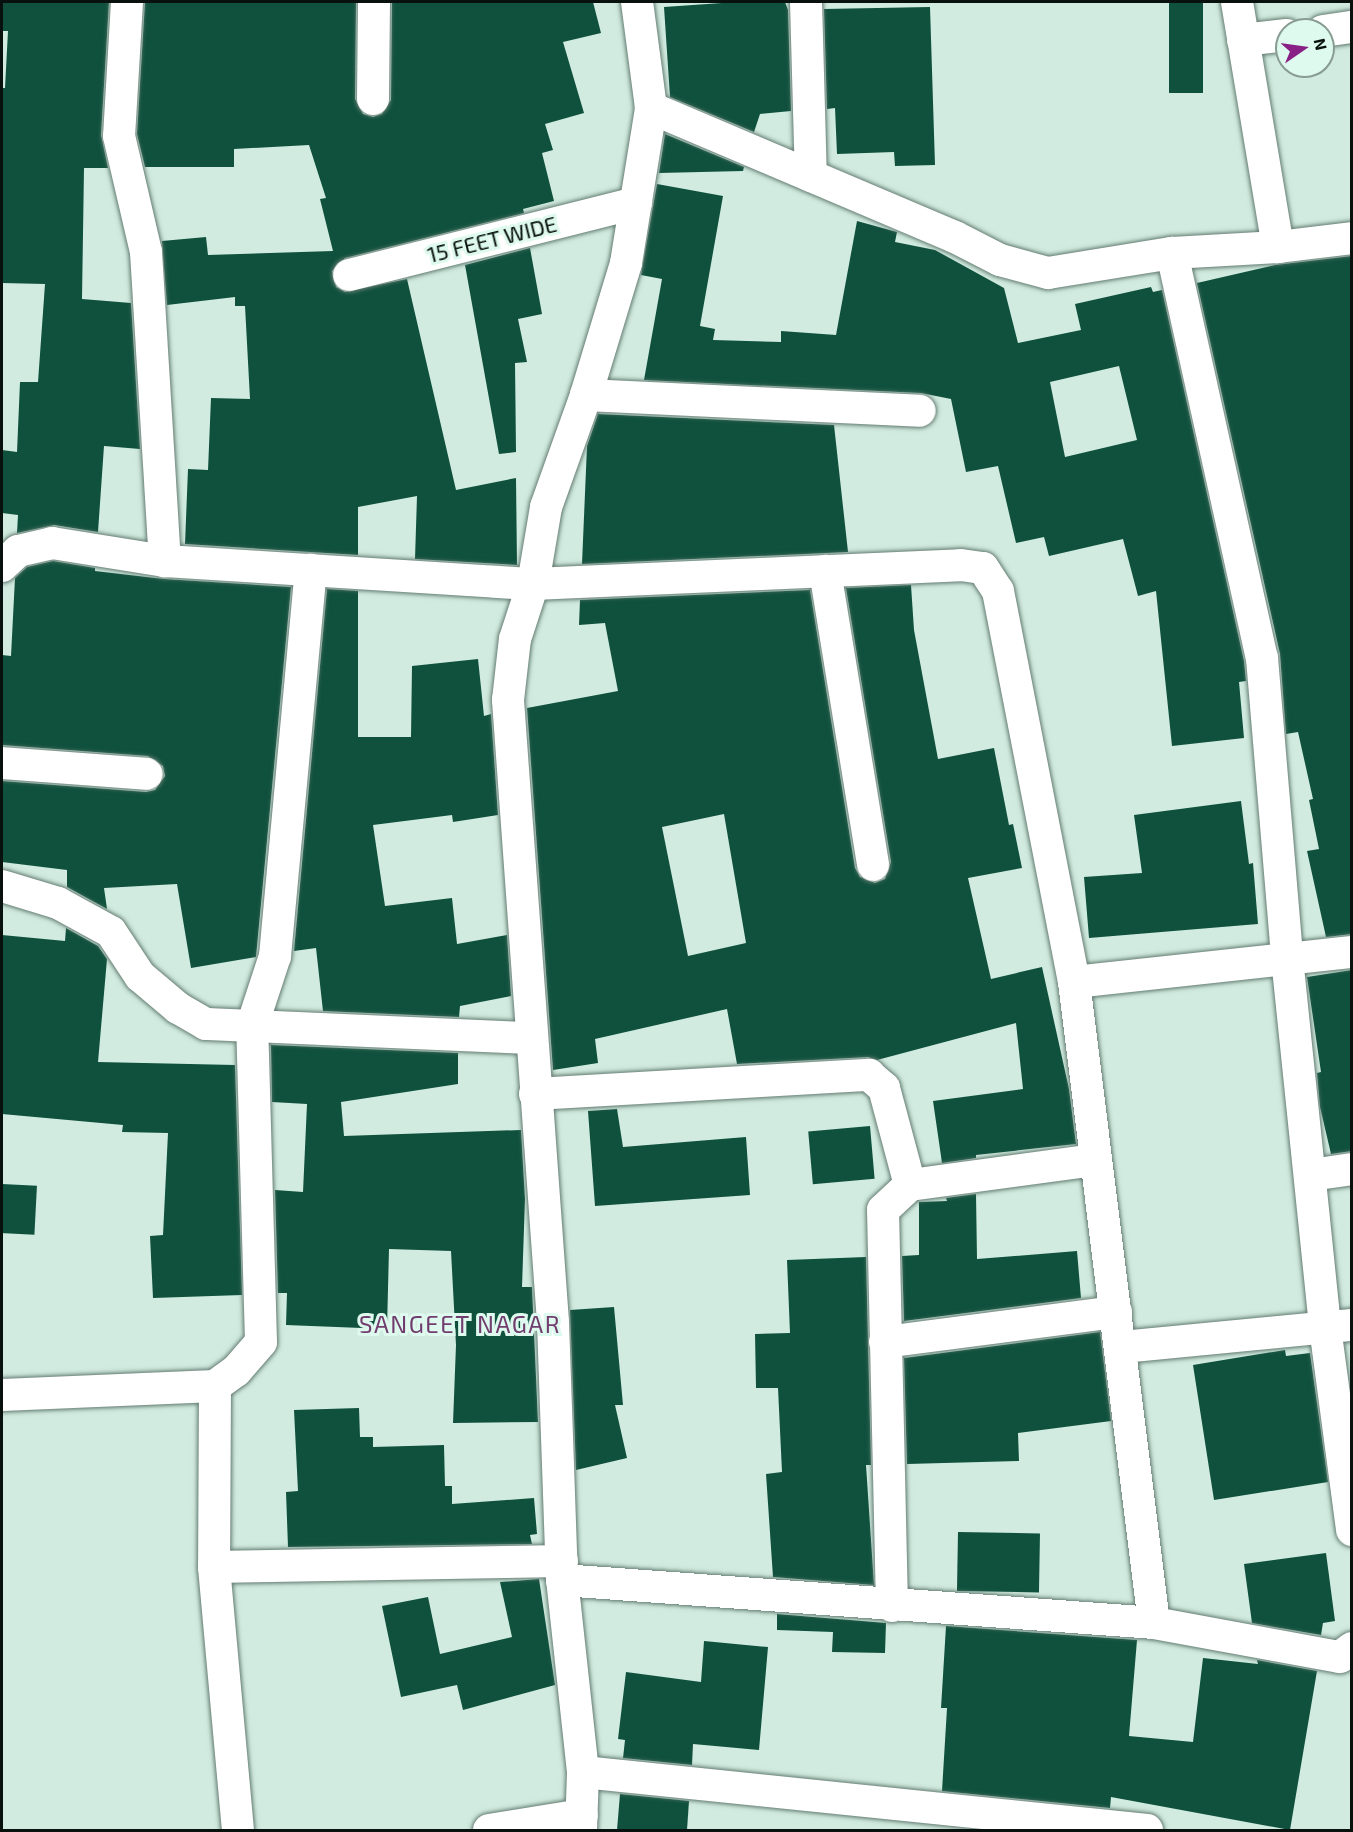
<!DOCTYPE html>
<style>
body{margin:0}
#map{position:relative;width:1353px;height:1832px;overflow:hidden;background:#d1ebe0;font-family:"Exo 2",sans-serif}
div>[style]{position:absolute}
.building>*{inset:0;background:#0f513d;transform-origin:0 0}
.roads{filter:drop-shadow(0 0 2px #647c72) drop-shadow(0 0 2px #647c72)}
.minor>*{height:32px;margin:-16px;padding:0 16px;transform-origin:16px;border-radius:16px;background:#fff}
span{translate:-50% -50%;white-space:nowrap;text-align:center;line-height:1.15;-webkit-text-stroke:6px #def9ed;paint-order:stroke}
.street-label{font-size:22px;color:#08110e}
.neighbourhood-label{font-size:24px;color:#713d6e;letter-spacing:1.5px}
.frame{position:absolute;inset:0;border:3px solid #08110e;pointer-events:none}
.north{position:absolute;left:1275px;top:18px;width:60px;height:60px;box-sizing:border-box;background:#def9ed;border:2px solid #889c94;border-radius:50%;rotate:77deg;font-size:16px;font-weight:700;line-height:24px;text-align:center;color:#08110e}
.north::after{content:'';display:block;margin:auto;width:21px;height:27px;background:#892086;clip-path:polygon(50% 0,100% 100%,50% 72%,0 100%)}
</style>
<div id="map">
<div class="building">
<div style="clip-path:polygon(2px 2px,109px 2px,101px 135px,108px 168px,84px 168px,82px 299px,131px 303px,140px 449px,104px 446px,98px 532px,54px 525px,17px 533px,18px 515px,2px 513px,2px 450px,17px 452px,20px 382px,38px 382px,45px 284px,2px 283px,2px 88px,5px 88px,8px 31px,2px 31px)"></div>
<div style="clip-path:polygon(145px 2px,356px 2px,355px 99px,363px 114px,373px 117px,382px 114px,391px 100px,392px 2px,593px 2px,601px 33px,563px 42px,584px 113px,545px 124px,553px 150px,542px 153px,554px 201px,523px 209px,524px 213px,345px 258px,332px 271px,336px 287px,345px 292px,407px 279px,456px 490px,516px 478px,517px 565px,415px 559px,417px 496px,358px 507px,358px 555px,185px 544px,188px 469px,208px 470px,211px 398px,250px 399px,245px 306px,235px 306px,235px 297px,167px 305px,162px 241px,206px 237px,208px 255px,333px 251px,320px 199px,326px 198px,309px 145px,234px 149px,234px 167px,145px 167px,137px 134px)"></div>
<div style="clip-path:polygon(736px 2px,785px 2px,788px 10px,791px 111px,760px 114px,754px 132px,670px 97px,664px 7px)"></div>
<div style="left:1169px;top:2px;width:34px;height:91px"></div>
<div style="clip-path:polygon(930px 7px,935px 165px,895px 166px,894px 152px,837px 154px,835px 108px,827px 109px,824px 9px)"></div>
<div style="clip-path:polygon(665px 134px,744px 167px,743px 171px,659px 173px)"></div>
<div style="clip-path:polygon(evenodd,657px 184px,723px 196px,700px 326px,715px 329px,713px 340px,781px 342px,781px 331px,836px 335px,857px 221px,897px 232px,895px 242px,935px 250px,1004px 288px,1018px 343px,1081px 330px,1075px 304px,1151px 287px,1153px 292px,1162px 290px,1244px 661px,1246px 681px,1239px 682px,1244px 738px,1172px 746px,1156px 591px,1138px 596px,1123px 539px,1049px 556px,1044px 537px,1016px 543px,998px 466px,966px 472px,951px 399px,921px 393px,644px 380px,662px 279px,641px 275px,657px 184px,1119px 366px,1137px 440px,1065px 457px,1050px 382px,1119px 366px)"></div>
<div style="clip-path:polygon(530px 248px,542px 314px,518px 319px,527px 362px,515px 363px,516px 452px,499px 454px,465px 265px)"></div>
<div style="clip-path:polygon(1352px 256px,1352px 934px,1326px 937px,1307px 851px,1319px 849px,1309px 800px,1313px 799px,1298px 732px,1286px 734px,1280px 654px,1197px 283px,1275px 265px)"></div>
<div style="clip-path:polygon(598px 414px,834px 425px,848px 552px,582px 564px,587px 446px)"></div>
<div style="clip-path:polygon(53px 561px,95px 568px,95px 571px,164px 579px,291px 587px,256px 957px,191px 968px,177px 884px,104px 888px,107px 909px,67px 887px,67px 870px,2px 862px,2px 781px,146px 792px,155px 790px,165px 776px,163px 766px,148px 756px,2px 745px,2px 655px,11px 656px,15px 578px,27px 567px)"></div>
<div style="clip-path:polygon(evenodd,911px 585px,914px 630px,938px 759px,994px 748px,1009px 825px,1013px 824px,1022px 868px,968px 878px,991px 979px,1042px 967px,1069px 1089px,1076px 1144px,976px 1155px,976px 1158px,942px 1163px,933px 1101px,1023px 1089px,1016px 1023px,877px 1060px,868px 1057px,737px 1064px,727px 1009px,595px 1039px,598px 1063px,553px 1070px,527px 708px,618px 691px,605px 623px,579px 625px,580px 600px,810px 590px,855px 868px,860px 877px,875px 883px,885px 879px,891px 862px,846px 588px,911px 585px,724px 814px,746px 943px,688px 956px,662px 827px,724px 814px)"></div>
<div style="clip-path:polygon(327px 589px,358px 591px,358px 737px,411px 737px,412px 666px,478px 659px,484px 716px,491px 714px,498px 815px,453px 822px,452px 815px,373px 825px,385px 906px,452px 898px,457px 944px,507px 935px,511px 996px,460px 1006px,459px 1017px,323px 1011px,316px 948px,294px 951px)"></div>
<div style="clip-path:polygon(1241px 801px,1249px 864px,1253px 863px,1258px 924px,1089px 938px,1084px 877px,1142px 873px,1134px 815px)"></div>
<div style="clip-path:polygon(66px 928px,98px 946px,107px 959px,98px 1062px,235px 1065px,242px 1295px,153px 1298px,150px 1236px,163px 1235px,168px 1133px,122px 1132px,123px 1125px,2px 1114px,2px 935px,65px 941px)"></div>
<div style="clip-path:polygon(1352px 970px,1352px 1151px,1331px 1154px,1320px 1107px,1317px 1073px,1321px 1072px,1307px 977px)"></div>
<div style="clip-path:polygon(271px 1045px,458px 1053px,458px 1084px,341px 1102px,344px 1136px,521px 1130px,525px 1199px,522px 1287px,532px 1287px,538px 1422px,453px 1423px,456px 1345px,451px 1251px,389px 1249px,387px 1329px,286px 1325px,287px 1293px,278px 1293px,275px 1190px,303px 1192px,307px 1104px,272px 1102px)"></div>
<div style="clip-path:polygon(617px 1109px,623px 1147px,746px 1137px,750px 1195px,595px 1206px,588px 1111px)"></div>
<div style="left:870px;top:1126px;width:53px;height:62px;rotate:85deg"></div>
<div style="left:2px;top:1184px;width:35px;height:49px;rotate:3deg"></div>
<div style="clip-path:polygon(976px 1194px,977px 1259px,1077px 1251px,1081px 1298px,904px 1321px,902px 1256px,919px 1255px,919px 1202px,947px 1201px,946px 1198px)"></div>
<div style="clip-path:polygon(866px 1257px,871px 1465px,866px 1465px,874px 1585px,773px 1577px,766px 1474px,782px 1472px,778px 1388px,756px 1388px,755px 1334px,790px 1333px,787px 1260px)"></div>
<div style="clip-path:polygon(614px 1307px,623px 1405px,615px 1405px,627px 1458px,576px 1470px,570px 1310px)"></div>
<div style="clip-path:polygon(1100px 1332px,1111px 1421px,1018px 1433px,1019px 1461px,907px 1464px,904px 1358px)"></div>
<div style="clip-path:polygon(1285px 1350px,1286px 1356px,1310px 1353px,1328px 1482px,1214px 1500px,1193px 1365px)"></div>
<div style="clip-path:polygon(359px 1408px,360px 1437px,373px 1437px,373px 1447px,444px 1445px,445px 1486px,452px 1486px,452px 1504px,534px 1498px,537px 1534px,530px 1535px,532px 1544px,288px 1547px,286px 1492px,298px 1491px,294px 1410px)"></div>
<div style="left:958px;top:1532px;width:82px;height:59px;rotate:1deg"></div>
<div style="clip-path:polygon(1326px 1553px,1335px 1621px,1323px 1623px,1321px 1635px,1252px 1623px,1244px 1564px)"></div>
<div style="clip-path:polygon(539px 1579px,555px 1685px,463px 1710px,457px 1685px,401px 1697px,382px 1606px,428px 1597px,440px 1654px,512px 1637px,500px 1582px)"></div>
<div style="clip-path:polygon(777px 1614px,886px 1623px,885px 1653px,832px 1652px,833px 1632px,777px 1630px)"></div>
<div style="clip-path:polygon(946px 1626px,1137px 1640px,1129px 1736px,1193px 1742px,1203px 1658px,1258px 1664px,1257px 1660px,1317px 1671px,1290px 1830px,1111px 1797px,1110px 1808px,942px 1791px,947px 1708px,941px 1708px)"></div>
<div style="clip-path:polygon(704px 1641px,768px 1647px,759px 1750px,693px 1744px,692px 1765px,623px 1758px,625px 1740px,618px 1739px,626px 1672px,701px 1682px)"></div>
<div style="clip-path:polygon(620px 1794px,689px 1801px,687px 1830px,617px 1830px)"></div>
</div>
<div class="roads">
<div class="minor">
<div style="left:127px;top:2px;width:134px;rotate:93.4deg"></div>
<div style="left:119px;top:136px;width:119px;rotate:76.9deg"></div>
<div style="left:146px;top:252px;width:310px;rotate:86.5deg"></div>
<div style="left:806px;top:2px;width:174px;rotate:88.4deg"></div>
<div style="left:1323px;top:31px;width:29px;rotate:-8deg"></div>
<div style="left:1243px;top:40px;width:44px;rotate:-6.5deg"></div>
<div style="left:373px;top:99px;width:97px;rotate:-89.4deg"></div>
<div style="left:651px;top:108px;width:330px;rotate:23deg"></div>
<div style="left:955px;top:237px;width:51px;rotate:27.1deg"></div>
<div style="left:1000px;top:260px;width:50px;rotate:15.2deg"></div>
<div style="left:1048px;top:273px;width:126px;rotate:-9.2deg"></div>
<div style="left:1172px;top:253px;width:106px;rotate:-3.2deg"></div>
<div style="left:1278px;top:247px;width:248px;rotate:-99.5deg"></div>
<div style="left:1278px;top:247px;width:75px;rotate:-6.9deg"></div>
<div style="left:1172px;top:253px;width:415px;rotate:77.5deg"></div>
<div style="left:1262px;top:658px;width:301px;rotate:85.2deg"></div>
<div style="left:1287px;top:958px;width:371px;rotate:84.1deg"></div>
<div style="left:1325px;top:1327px;width:205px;rotate:82.4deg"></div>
<div style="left:349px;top:275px;width:296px;rotate:-14.1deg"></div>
<div style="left:586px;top:395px;width:334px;rotate:2.7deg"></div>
<div style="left:2px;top:566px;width:22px;rotate:-43deg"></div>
<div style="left:18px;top:551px;width:35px;rotate:-13deg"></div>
<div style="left:52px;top:543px;width:114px;rotate:9.1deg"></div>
<div style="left:165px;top:561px;width:369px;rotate:3.6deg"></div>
<div style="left:533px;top:584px;width:428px;rotate:-2.5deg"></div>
<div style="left:961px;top:565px;width:22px;rotate:8deg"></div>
<div style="left:983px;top:568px;width:27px;rotate:57deg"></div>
<div style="left:998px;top:591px;width:398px;rotate:79deg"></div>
<div style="left:1074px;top:982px;width:646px;rotate:82.89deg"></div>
<div style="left:1154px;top:1623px;width:189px;rotate:10.4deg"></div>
<div style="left:1340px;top:1657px;width:15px;rotate:-37deg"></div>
<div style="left:825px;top:571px;width:298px;rotate:80.7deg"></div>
<div style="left:2px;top:763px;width:145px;rotate:4.3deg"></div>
<div style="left:2px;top:886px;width:59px;rotate:16.9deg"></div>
<div style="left:58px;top:903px;width:60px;rotate:28.7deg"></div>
<div style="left:111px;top:932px;width:53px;rotate:56.6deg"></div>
<div style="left:140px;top:976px;width:50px;rotate:40.1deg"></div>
<div style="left:178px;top:1008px;width:32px;rotate:30deg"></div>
<div style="left:206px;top:1024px;width:325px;rotate:2.5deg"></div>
<div style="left:1074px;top:982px;width:280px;rotate:-6.2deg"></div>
<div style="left:535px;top:1094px;width:335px;rotate:-3.3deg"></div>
<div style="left:869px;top:1075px;width:20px;rotate:41deg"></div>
<div style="left:884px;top:1088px;width:100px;rotate:75deg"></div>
<div style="left:1311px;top:1175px;width:41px;rotate:-8.3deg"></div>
<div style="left:885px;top:1342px;width:233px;rotate:-7.4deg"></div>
<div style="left:1122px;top:1347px;width:231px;rotate:-5.5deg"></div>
<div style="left:215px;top:1386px;width:26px;rotate:-36deg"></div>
<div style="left:236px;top:1371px;width:38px;rotate:-49deg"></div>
<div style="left:261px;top:1342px;width:316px;rotate:-91.6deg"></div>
<div style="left:252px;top:1026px;width:74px;rotate:-71.8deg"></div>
<div style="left:275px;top:956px;width:388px;rotate:-84.7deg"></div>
<div style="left:2px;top:1395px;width:213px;rotate:-2.4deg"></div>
<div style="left:215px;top:1386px;width:181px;rotate:90.3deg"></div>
<div style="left:214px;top:1567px;width:264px;rotate:84.8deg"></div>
<div style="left:214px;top:1567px;width:348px;rotate:-1deg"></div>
<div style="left:562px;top:1580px;width:594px;rotate:4.15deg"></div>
<div style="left:892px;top:1606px;width:396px;rotate:-91.3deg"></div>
<div style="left:883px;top:1210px;width:37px;rotate:-43deg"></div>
<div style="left:910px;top:1185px;width:187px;rotate:-7.7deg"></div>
<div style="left:583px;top:1772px;width:567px;rotate:5.87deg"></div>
<div style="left:489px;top:1830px;width:94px;rotate:-9.2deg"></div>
<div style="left:581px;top:1830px;width:58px;rotate:-88deg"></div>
<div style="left:583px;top:1772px;width:193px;rotate:-96.2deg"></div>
<div style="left:562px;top:1580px;width:258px;rotate:-92deg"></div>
<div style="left:553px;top:1322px;width:624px;rotate:-94.14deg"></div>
<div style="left:508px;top:700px;width:61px;rotate:-83.5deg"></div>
<div style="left:515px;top:639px;width:58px;rotate:-71.9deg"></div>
<div style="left:533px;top:584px;width:78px;rotate:-80.4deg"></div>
<div style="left:546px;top:507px;width:119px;rotate:-70.3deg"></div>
<div style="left:586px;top:395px;width:138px;rotate:-73.1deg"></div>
<div style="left:626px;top:263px;width:157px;rotate:-80.8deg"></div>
<div style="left:651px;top:108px;width:107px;rotate:-97.5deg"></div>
</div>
</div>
<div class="street-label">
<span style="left:492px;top:239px;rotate:-14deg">15 FEET WIDE</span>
</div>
<div class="neighbourhood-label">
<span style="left:460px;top:1324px">SANGEET NAGAR</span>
</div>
<div class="frame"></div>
<div class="north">N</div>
</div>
